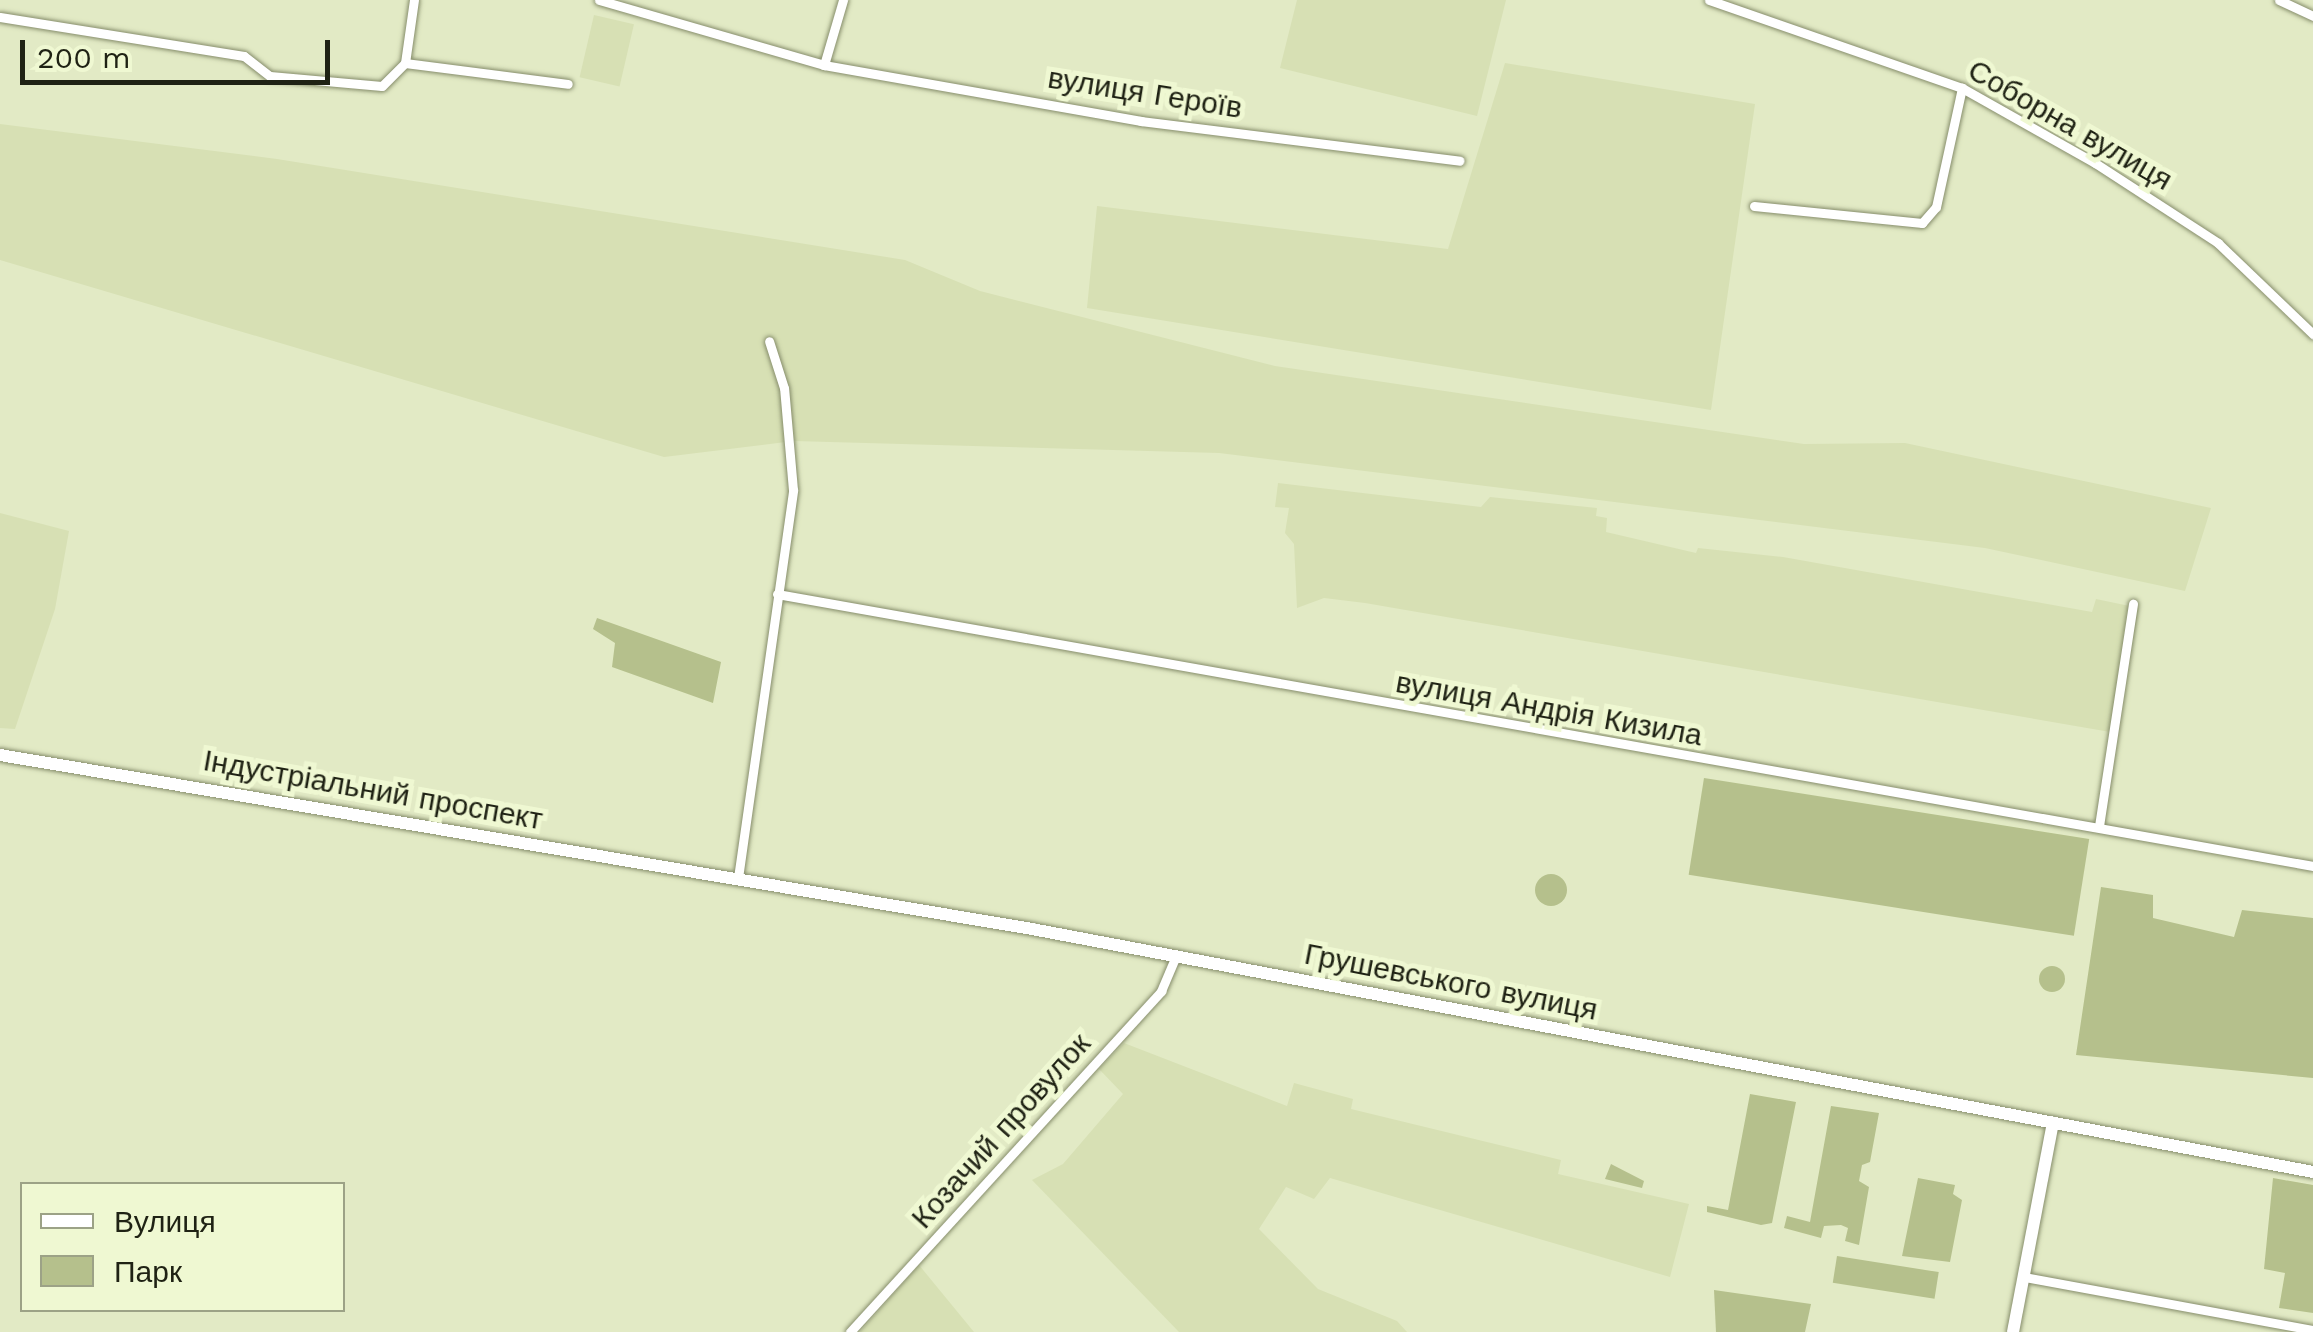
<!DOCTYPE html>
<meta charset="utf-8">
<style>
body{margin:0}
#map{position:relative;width:2313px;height:1332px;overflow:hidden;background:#e2eac5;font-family:"Work Sans",sans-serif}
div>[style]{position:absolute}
.built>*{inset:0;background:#d7e0b4;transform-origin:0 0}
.green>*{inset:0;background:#b5c08c;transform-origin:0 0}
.round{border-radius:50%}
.roads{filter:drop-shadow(0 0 2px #868d6b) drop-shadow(0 0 2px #868d6b)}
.street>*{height:9px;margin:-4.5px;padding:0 4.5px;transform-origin:4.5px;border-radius:4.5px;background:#fff}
.secondary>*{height:12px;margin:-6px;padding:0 6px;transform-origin:6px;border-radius:6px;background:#fff}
span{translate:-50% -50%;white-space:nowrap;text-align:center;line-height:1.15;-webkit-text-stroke:10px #eff8d2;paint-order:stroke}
.street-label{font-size:30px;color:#1f2214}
.legend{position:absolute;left:20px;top:1182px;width:325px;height:130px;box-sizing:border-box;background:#eff8d2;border:2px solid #9ca286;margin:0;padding:12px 18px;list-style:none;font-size:30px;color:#1f2214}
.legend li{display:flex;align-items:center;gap:20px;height:50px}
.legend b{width:50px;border:2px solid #9ca286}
.scale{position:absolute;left:20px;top:40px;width:310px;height:45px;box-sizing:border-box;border:5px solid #1f2214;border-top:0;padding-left:12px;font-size:30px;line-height:35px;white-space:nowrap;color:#1f2214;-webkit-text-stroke:8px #eff8d2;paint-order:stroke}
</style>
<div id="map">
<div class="built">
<div style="clip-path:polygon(1297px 0,1506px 0,1477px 116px,1280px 68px)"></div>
<div style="left:594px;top:15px;width:41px;height:64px;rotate:13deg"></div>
<div style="clip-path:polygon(1505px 63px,1755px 104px,1711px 410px,1087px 308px,1097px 206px,1448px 249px)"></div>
<div style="clip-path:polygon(0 124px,277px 159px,905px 260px,980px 291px,1275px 366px,1804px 444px,1905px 443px,2211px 508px,2185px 591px,1985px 548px,1219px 453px,794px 441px,664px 457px,0 260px)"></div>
<div style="clip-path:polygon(1278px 483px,1481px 507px,1490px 497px,1597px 508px,1596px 516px,1607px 518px,1606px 532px,1696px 553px,1698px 548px,1783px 557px,2092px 612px,2096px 599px,2139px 608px,2116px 733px,1365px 603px,1324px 598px,1297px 608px,1294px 544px,1285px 533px,1289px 508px,1275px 507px)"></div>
<div style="clip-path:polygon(0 513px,69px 531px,55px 609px,15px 729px,0 728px)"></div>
<div style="clip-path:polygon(1124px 1043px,1287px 1106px,1294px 1083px,1353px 1099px,1351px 1109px,1561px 1160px,1558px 1174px,1689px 1204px,1670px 1277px,1330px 1178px,1314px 1199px,1286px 1187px,1259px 1229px,1318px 1289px,1397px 1321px,1407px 1332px,1179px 1332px,1032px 1180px,1063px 1164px,1123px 1094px,1099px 1069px)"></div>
<div style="clip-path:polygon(919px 1265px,974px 1332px,860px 1332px)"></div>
</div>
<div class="green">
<div style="clip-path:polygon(597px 618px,721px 662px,713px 703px,612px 667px,615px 643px,593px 629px)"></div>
<div style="left:1704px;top:778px;width:390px;height:98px;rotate:9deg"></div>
<div class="round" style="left:1535px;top:874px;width:32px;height:32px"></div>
<div style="clip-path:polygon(2101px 887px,2153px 895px,2153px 918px,2234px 937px,2242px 910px,2313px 918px,2313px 1078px,2076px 1055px)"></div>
<div class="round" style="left:2039px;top:966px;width:26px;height:26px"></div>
<div style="clip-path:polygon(1750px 1094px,1796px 1102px,1772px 1223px,1761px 1225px,1707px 1212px,1707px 1206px,1728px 1210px)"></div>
<div style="clip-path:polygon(1831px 1106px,1879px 1113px,1870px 1162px,1862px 1165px,1859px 1181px,1869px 1187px,1859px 1245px,1845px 1241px,1848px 1228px,1841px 1225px,1824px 1226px,1821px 1238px,1784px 1228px,1787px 1216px,1810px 1222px)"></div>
<div style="clip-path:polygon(1611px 1164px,1644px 1181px,1642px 1188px,1605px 1179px)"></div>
<div style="clip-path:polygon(1918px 1178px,1955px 1185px,1953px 1194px,1962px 1200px,1950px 1262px,1902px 1256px)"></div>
<div style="clip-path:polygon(2273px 1178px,2313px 1185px,2313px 1313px,2279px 1308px,2285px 1273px,2264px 1269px)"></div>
<div style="left:1837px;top:1256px;width:103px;height:27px;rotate:9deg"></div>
<div style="clip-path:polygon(1714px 1290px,1811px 1304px,1805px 1332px,1716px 1332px)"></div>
</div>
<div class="roads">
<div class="street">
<div style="left:599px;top:0;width:234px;rotate:16.1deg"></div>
<div style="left:824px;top:65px;width:322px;rotate:10deg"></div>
<div style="left:1141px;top:121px;width:321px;rotate:7.1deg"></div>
<div style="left:1709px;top:0;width:268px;rotate:19.2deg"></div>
<div style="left:1962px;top:88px;width:153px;rotate:29.4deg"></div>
<div style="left:2095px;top:163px;width:147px;rotate:33deg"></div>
<div style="left:2218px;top:243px;width:132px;rotate:43.8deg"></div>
<div style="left:2279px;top:0;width:38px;rotate:25deg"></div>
<div style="left:0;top:17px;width:247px;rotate:9.1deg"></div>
<div style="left:244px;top:56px;width:33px;rotate:38deg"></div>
<div style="left:270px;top:76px;width:112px;rotate:5.1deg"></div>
<div style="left:382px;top:86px;width:33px;rotate:-45deg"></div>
<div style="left:405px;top:63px;width:164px;rotate:7.3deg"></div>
<div style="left:405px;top:63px;width:64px;rotate:-81.9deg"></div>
<div style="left:824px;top:65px;width:68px;rotate:-73.7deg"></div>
<div style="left:1754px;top:206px;width:169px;rotate:5.8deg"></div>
<div style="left:1922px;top:223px;width:21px;rotate:-49deg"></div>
<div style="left:1936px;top:207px;width:122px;rotate:-77.7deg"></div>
<div style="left:777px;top:594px;width:1560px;rotate:10.04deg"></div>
<div style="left:2099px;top:826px;width:225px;rotate:-81.3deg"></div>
<div style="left:738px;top:878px;width:392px;rotate:-81.9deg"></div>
<div style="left:793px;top:490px;width:102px;rotate:-95deg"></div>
<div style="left:784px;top:388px;width:49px;rotate:-107.7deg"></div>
<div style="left:2024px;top:1277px;width:294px;rotate:10.4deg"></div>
<div style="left:850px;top:1332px;width:462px;rotate:-47.6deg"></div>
<div style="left:1161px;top:991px;width:39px;rotate:-67deg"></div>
</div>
<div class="secondary">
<div style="left:0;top:755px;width:1047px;rotate:9.57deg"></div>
<div style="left:1032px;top:929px;width:1304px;rotate:10.74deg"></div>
<div style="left:2013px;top:1332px;width:213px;rotate:-79.2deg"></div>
</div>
</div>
<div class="street-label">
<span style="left:1145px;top:93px;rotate:9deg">вулиця Героїв</span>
<span style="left:2070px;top:125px;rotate:30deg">Соборна вулиця</span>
<span style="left:1549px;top:709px;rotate:10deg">вулиця Андрія Кизила</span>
<span style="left:373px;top:790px;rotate:10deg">Індустріальний проспект</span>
<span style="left:1451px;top:982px;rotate:11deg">Грушевського вулиця</span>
<span style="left:1001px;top:1131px;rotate:-48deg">Козачий провулок</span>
</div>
<ul class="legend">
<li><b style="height:12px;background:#fff"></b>Вулиця</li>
<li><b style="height:28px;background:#b5c08c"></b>Парк</li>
</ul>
<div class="scale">200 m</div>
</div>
